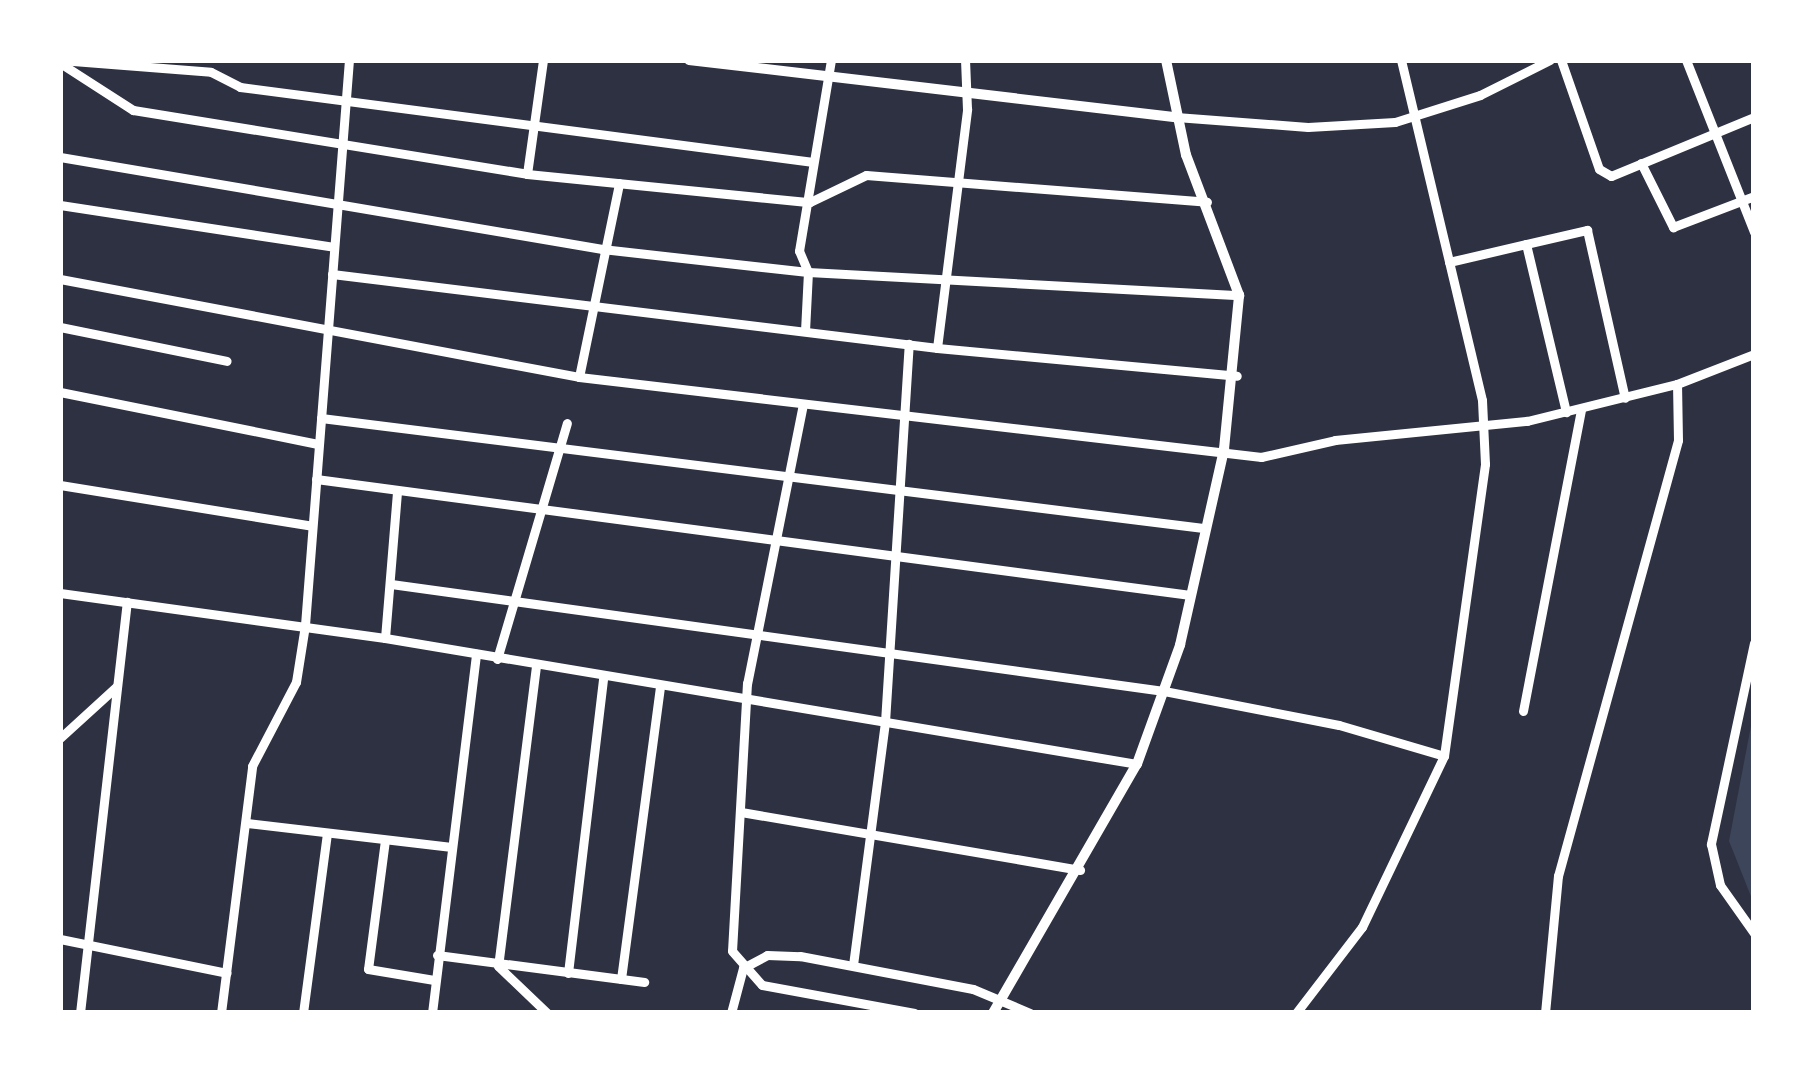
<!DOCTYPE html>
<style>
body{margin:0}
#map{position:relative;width:1814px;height:1073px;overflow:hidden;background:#2d3142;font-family:"Noto Sans",sans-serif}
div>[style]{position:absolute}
.green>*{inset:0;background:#3c4559}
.minor>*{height:9px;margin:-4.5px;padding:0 4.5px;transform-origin:4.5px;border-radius:4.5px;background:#fff}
.tertiary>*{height:10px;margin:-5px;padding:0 5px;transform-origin:5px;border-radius:5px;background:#fff}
span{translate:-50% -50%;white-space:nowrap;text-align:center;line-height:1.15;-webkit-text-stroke:12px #fff;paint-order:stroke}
.frame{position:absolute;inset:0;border:63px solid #fff;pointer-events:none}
</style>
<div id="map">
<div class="green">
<div style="clip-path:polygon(1754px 710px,1754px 904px,1729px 841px)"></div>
</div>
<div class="minor">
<div style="left:60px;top:60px;width:151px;rotate:4.5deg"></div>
<div style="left:211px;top:72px;width:33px;rotate:27deg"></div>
<div style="left:240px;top:87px;width:578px;rotate:7.46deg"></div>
<div style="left:1561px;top:60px;width:115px;rotate:70.8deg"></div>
<div style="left:1599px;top:169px;width:14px;rotate:30deg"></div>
<div style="left:1611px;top:176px;width:155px;rotate:-22.4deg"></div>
<div style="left:1686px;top:60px;width:185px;rotate:68.4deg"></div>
<div style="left:60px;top:63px;width:87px;rotate:32.8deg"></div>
<div style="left:133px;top:110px;width:399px;rotate:9.2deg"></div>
<div style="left:527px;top:174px;width:284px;rotate:5.7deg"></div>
<div style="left:810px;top:202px;width:62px;rotate:-25.7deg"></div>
<div style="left:866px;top:175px;width:342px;rotate:4.5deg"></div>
<div style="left:1176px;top:117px;width:132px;rotate:4.3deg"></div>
<div style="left:1308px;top:127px;width:87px;rotate:-3.3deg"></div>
<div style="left:1395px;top:122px;width:89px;rotate:-17.6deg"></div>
<div style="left:1480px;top:95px;width:78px;rotate:-26.6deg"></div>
<div style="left:60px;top:157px;width:550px;rotate:9.63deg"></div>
<div style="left:602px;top:249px;width:207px;rotate:6.4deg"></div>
<div style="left:808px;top:272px;width:432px;rotate:3.1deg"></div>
<div style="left:1641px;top:163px;width:72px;rotate:63.4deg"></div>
<div style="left:1673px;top:227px;width:87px;rotate:-20.9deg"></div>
<div style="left:527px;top:174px;width:115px;rotate:-82deg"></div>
<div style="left:60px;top:205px;width:277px;rotate:8.7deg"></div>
<div style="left:1526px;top:244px;width:173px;rotate:76.6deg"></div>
<div style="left:1449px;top:262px;width:142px;rotate:-13.1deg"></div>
<div style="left:1587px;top:230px;width:172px;rotate:77.3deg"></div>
<div style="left:332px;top:274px;width:610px;rotate:6.97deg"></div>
<div style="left:937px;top:348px;width:301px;rotate:5.3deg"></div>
<div style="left:60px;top:279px;width:528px;rotate:10.69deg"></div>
<div style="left:579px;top:377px;width:687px;rotate:6.69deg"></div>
<div style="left:1261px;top:457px;width:76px;rotate:-12.9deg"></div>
<div style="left:1335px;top:440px;width:193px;rotate:-5.7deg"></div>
<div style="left:1527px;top:421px;width:154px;rotate:-13.9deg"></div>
<div style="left:1677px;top:384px;width:83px;rotate:-21.3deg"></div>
<div style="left:60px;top:327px;width:170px;rotate:11.5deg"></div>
<div style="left:805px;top:331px;width:59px;rotate:-87.1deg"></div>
<div style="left:808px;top:272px;width:23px;rotate:-113deg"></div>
<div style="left:799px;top:251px;width:194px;rotate:-80.5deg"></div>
<div style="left:937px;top:348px;width:241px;rotate:-82.8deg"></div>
<div style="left:967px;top:109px;width:49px;rotate:-92.3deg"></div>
<div style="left:579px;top:377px;width:198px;rotate:-78.3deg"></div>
<div style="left:60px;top:392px;width:263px;rotate:11.4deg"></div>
<div style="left:803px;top:404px;width:285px;rotate:101.3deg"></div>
<div style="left:747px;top:683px;width:268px;rotate:93.2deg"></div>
<div style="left:732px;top:951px;width:45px;rotate:48.6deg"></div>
<div style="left:762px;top:985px;width:155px;rotate:10.4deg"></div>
<div style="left:321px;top:418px;width:889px;rotate:7.11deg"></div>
<div style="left:316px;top:479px;width:882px;rotate:7.56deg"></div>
<div style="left:60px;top:485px;width:255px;rotate:9.2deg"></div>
<div style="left:391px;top:584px;width:780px;rotate:7.88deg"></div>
<div style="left:1164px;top:691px;width:178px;rotate:11deg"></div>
<div style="left:1339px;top:725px;width:109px;rotate:16.4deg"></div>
<div style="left:60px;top:593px;width:328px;rotate:7.9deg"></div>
<div style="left:385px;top:638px;width:762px;rotate:9.51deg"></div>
<div style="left:385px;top:638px;width:147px;rotate:-85.3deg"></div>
<div style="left:1754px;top:643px;width:206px;rotate:102.1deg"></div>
<div style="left:1711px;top:844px;width:42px;rotate:77.6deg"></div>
<div style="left:1720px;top:885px;width:59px;rotate:54.7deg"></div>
<div style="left:497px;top:659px;width:246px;rotate:-73.5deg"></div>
<div style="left:536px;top:666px;width:302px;rotate:97.2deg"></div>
<div style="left:498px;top:966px;width:68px;rotate:43.8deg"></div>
<div style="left:1523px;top:711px;width:308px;rotate:-79.1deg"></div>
<div style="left:60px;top:738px;width:77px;rotate:-42.4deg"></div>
<div style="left:741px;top:812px;width:344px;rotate:9.7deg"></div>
<div style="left:247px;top:823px;width:206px;rotate:6.7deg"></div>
<div style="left:385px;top:840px;width:130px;rotate:97.5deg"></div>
<div style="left:368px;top:969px;width:67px;rotate:9.5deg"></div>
<div style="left:60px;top:939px;width:170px;rotate:11.5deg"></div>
<div style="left:437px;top:955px;width:209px;rotate:7.4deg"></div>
<div style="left:853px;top:965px;width:245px;rotate:-82.5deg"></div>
<div style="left:885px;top:722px;width:379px;rotate:-86.4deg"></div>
<div style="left:743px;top:968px;width:27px;rotate:-28deg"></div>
<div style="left:767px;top:955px;width:33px;rotate:2deg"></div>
<div style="left:800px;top:956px;width:176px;rotate:10.8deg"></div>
<div style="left:973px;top:989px;width:62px;rotate:22.8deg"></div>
<div style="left:568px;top:973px;width:297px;rotate:-83.2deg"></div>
<div style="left:621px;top:979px;width:295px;rotate:-82.4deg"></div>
<div style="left:80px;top:1013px;width:414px;rotate:-83.5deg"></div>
<div style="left:221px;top:1013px;width:249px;rotate:-82.8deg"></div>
<div style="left:252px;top:766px;width:95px;rotate:-62.4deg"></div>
<div style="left:296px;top:682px;width:58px;rotate:-81deg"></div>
<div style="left:305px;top:625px;width:567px;rotate:-85.55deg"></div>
<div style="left:303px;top:1013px;width:181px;rotate:-82.4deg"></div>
<div style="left:432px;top:1013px;width:362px;rotate:-83deg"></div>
<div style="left:731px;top:1013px;width:47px;rotate:-75.1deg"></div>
<div style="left:1296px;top:1013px;width:108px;rotate:-52.5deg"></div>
<div style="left:1362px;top:927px;width:190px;rotate:-64.4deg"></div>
<div style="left:1444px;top:756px;width:295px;rotate:-82deg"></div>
<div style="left:1485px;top:464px;width:64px;rotate:-92.7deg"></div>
<div style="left:1482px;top:400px;width:350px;rotate:-103.4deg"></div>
<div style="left:1545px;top:1013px;width:138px;rotate:-84.6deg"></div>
<div style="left:1558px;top:876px;width:452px;rotate:-74.6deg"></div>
<div style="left:1678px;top:440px;width:56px;rotate:-91deg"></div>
</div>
<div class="tertiary">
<div style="left:689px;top:60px;width:490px;rotate:6.7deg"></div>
<div style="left:993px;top:1013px;width:288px;rotate:-60deg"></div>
<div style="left:1137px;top:764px;width:127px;rotate:-70.1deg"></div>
<div style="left:1180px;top:645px;width:201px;rotate:-77.3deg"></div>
<div style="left:1224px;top:449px;width:155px;rotate:-84.4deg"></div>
<div style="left:1239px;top:295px;width:150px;rotate:-110.7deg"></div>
<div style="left:1186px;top:155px;width:97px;rotate:-101.9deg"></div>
</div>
<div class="frame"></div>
</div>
